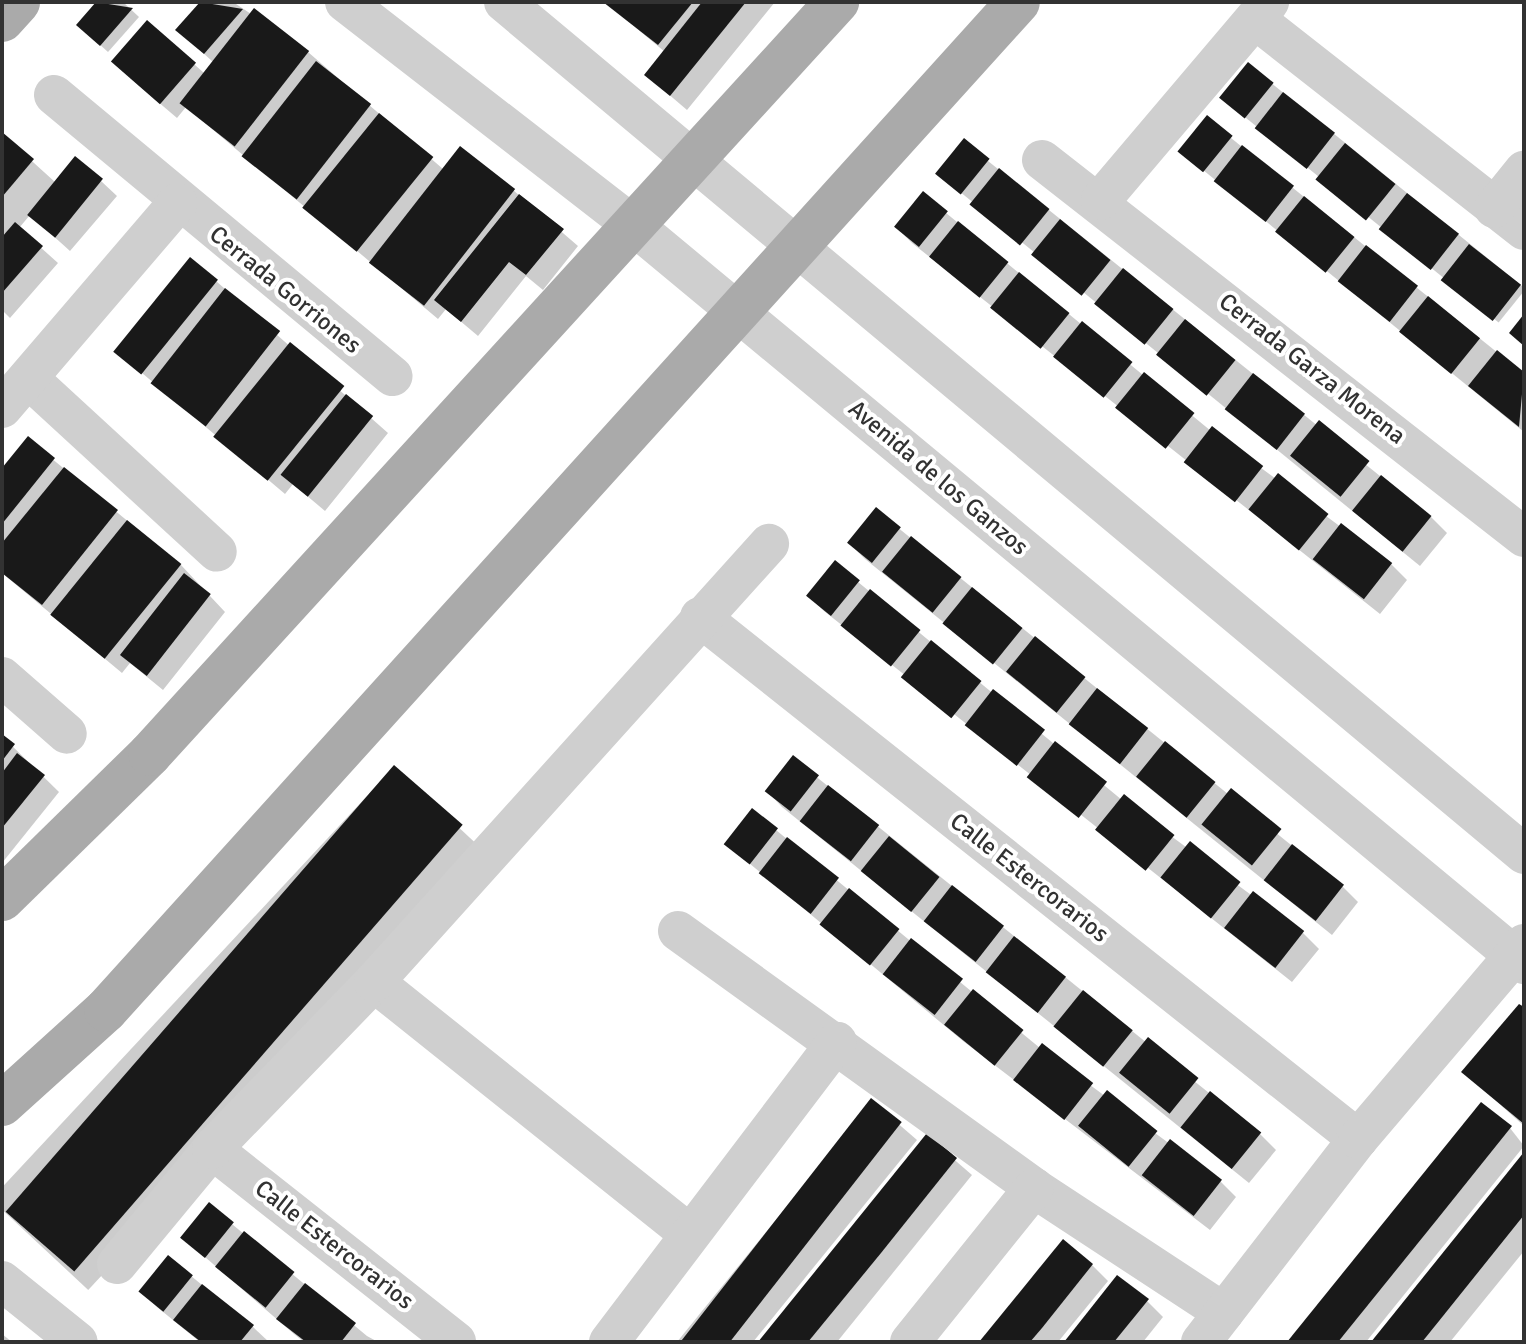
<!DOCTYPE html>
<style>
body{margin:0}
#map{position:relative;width:1526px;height:1344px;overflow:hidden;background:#fff;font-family:Signika,sans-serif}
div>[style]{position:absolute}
.shadow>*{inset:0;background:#0003;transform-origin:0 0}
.building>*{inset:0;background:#191919;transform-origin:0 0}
.minor>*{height:40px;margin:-20px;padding:0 20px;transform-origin:20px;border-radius:20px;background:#cfcfcf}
.major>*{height:44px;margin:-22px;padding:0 22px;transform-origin:22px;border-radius:22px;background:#aaa}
span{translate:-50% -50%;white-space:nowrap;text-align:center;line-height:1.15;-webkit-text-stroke:8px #fff;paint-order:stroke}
.street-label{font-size:24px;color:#323232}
.frame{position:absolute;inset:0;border:4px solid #323232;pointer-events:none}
</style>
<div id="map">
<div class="shadow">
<div style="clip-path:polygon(99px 2px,123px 2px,139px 17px,108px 52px,78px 25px)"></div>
<div style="clip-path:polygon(202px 2px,233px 2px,308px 52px,443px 169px,513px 190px,578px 246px,543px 290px,526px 276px,478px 336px,446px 309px,438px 319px,186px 107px,177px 118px,130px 78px,148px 23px,204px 73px,213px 62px,178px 30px)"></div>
<div style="clip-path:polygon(605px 2px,775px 2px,687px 110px,646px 75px,665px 52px)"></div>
<div style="left:1249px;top:65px;width:356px;height:43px;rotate:39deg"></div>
<div style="clip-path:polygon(2px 134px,55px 182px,101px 181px,117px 196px,70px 251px,30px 215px,19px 228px,58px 263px,10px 318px,2px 310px)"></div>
<div style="clip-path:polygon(1231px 138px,1524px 374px,1524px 432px,1181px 152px)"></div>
<div style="clip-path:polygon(988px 161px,1431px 517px,1447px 533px,1420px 566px,938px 174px)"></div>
<div style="clip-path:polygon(923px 194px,1211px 431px,1391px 564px,1407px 580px,1380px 614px,912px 243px,896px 227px)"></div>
<div style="clip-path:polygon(216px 281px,388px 433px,325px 511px,293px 484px,285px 494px,116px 351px)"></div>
<div style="clip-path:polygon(28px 439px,181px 565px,225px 612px,163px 690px,130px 663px,122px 673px,2px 573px,2px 471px)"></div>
<div style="clip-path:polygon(876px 510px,1342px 886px,1358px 902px,1332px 935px,865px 559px,849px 543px)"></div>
<div style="clip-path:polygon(835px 563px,1122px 800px,1303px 933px,1319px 949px,1292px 982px,824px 611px,809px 596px)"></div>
<div style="clip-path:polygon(2px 736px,59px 792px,2px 863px)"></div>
<div style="clip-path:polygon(793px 758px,1260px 1134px,1276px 1150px,1249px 1183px,782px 807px,767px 791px)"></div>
<div style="left:394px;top:767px;width:133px;height:591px;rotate:43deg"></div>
<div style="clip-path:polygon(776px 830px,1040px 1048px,1220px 1181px,1236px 1197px,1210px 1230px,963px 1041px,726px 844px)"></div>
<div style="clip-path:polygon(1524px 1010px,1524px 1126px,1464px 1072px)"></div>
<div style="clip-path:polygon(872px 1101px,917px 1140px,753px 1342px,677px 1342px)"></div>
<div style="clip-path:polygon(1510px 1128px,1524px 1146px,1366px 1342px,1290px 1342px)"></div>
<div style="clip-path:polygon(927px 1136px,972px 1175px,837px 1342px,760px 1342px)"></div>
<div style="clip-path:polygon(1524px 1156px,1524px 1251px,1450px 1342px,1374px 1342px)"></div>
<div style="clip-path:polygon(209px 1205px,367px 1336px,378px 1342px,304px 1342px,294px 1334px,183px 1238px)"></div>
<div style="clip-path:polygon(168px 1257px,252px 1326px,269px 1342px,200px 1342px,157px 1307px,141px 1291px)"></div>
<div style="clip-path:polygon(1092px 1265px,1108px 1281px,1058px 1342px,982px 1342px)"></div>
<div style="clip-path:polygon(1147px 1301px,1163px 1317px,1143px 1342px,1066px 1342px)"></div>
<div style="clip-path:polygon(2px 1334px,12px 1342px,2px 1342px)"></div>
</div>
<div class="building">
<div style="clip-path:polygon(96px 2px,133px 8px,100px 46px,76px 25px)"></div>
<div style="clip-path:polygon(200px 2px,243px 9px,204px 54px,175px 30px)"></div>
<div style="clip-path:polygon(603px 2px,693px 2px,658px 45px)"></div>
<div style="clip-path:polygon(702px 2px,746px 2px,670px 96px,644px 75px)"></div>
<div style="left:254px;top:8px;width:70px;height:121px;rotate:38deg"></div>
<div style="left:147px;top:20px;width:65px;height:55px;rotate:41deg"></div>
<div style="left:316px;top:61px;width:70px;height:121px;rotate:38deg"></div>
<div style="left:1248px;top:62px;width:33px;height:46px;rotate:39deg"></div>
<div style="left:1283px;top:92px;width:66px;height:46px;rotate:38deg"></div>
<div style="left:379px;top:113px;width:70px;height:122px;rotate:39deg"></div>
<div style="left:1207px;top:115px;width:33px;height:47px;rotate:39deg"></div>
<div style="clip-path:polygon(2px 132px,34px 159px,2px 197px)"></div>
<div style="left:964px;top:138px;width:33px;height:46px;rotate:39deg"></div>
<div style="left:1345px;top:143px;width:65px;height:47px;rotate:39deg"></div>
<div style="left:1242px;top:145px;width:66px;height:46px;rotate:38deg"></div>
<div style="left:460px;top:146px;width:70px;height:148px;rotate:38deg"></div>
<div style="left:75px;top:156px;width:36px;height:76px;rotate:39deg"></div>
<div style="left:999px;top:168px;width:65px;height:47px;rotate:39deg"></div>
<div style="left:923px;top:191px;width:32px;height:46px;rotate:39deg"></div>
<div style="left:1407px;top:193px;width:66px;height:46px;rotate:38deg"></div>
<div style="clip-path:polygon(519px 194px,564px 229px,526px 275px,509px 262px,461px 322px,434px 300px)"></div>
<div style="left:1304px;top:196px;width:65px;height:46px;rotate:39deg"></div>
<div style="left:1060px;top:219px;width:65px;height:46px;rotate:39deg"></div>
<div style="left:958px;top:221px;width:65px;height:46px;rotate:39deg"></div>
<div style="clip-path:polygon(15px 222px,43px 246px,2px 293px,2px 237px)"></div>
<div style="left:1469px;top:244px;width:66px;height:46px;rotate:38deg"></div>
<div style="left:1366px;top:245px;width:66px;height:46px;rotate:38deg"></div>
<div style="left:190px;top:257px;width:36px;height:122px;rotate:39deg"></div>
<div style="left:1123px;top:268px;width:65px;height:46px;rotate:39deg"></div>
<div style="left:1019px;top:272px;width:65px;height:46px;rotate:39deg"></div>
<div style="left:225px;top:288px;width:70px;height:121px;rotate:38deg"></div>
<div style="left:1428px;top:296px;width:67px;height:46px;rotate:39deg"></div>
<div style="clip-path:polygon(1524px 314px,1524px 346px,1509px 333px)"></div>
<div style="left:1185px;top:319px;width:65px;height:46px;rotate:39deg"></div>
<div style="left:1082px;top:321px;width:65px;height:46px;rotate:39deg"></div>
<div style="left:290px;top:342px;width:70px;height:122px;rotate:39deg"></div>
<div style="clip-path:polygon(1497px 350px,1524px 372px,1519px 427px,1468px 386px)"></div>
<div style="left:1144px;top:372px;width:65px;height:46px;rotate:39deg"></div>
<div style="left:1253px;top:373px;width:66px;height:46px;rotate:38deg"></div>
<div style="left:346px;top:394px;width:35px;height:104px;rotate:39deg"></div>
<div style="left:1319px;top:420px;width:65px;height:46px;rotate:39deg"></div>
<div style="left:1212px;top:426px;width:65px;height:46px;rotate:38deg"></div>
<div style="clip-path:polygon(28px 436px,55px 458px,2px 524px,2px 468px)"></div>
<div style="clip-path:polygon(64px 467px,118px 510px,42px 605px,2px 573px,2px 543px)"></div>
<div style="left:1278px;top:473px;width:65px;height:47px;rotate:39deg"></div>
<div style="left:1381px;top:475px;width:65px;height:46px;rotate:39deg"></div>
<div style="left:876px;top:507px;width:32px;height:46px;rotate:39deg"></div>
<div style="left:127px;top:520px;width:70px;height:122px;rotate:39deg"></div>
<div style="left:1341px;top:523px;width:65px;height:46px;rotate:38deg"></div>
<div style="left:911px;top:536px;width:65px;height:46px;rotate:39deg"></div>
<div style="left:835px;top:560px;width:32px;height:46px;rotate:39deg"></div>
<div style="left:184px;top:573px;width:34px;height:104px;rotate:38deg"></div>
<div style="left:972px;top:587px;width:65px;height:47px;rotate:39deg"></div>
<div style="left:870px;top:589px;width:65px;height:47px;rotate:39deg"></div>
<div style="left:1035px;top:636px;width:65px;height:46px;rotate:39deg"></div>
<div style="left:931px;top:640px;width:65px;height:48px;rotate:39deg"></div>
<div style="left:1097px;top:688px;width:65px;height:46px;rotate:38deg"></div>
<div style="left:993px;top:689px;width:66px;height:46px;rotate:38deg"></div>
<div style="clip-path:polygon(2px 734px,15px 744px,2px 761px)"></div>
<div style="left:1055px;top:741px;width:66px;height:46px;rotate:38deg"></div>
<div style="left:1165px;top:741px;width:65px;height:46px;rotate:39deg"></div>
<div style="clip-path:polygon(17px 753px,45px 775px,2px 828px,2px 773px)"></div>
<div style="left:793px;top:755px;width:33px;height:46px;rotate:38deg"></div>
<div style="left:394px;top:765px;width:91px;height:592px;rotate:41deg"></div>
<div style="left:828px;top:785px;width:65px;height:46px;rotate:38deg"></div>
<div style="left:1231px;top:788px;width:65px;height:47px;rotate:39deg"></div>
<div style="left:1124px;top:794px;width:65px;height:46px;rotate:39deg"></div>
<div style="left:752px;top:808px;width:33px;height:46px;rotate:38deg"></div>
<div style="left:889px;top:836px;width:65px;height:45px;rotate:39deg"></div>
<div style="left:787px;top:837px;width:66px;height:46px;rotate:38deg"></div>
<div style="left:1190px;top:841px;width:65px;height:47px;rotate:39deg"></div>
<div style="left:1292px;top:844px;width:66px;height:46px;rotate:38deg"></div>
<div style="left:952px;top:885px;width:66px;height:46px;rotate:38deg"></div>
<div style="left:849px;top:888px;width:65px;height:47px;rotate:39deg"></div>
<div style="left:1253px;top:891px;width:65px;height:47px;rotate:38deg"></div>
<div style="left:1014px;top:936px;width:66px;height:46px;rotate:38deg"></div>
<div style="left:911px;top:938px;width:66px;height:46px;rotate:38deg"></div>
<div style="left:973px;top:989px;width:65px;height:46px;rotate:39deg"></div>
<div style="left:1083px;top:990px;width:64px;height:47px;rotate:39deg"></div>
<div style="clip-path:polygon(1519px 1004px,1524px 1007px,1524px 1124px,1461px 1072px)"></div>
<div style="left:1148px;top:1037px;width:65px;height:46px;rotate:39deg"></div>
<div style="left:1042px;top:1043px;width:65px;height:47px;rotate:38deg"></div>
<div style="left:1107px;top:1090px;width:65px;height:46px;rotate:39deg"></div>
<div style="left:1210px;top:1091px;width:66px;height:47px;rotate:39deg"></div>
<div style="left:871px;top:1098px;width:39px;height:313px;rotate:38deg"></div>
<div style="clip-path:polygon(1481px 1102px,1512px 1126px,1435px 1222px,1338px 1342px,1287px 1342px)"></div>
<div style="clip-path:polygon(927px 1133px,957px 1158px,881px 1253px,808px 1342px,758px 1342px)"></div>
<div style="left:1170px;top:1139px;width:66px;height:46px;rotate:38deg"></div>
<div style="clip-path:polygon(1524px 1152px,1524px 1215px,1439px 1321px,1422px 1342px,1371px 1342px)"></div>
<div style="left:209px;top:1202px;width:32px;height:46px;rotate:39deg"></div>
<div style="left:244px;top:1231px;width:65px;height:46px;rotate:39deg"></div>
<div style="clip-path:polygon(1063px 1239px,1093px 1264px,1042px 1328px,1030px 1342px,979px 1342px)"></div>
<div style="left:168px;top:1255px;width:32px;height:47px;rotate:39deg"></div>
<div style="clip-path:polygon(1117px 1275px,1149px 1299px,1114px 1342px,1064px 1342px)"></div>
<div style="clip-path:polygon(305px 1283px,356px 1323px,341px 1342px,306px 1342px,276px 1319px)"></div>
<div style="clip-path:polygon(202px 1284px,254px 1325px,240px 1342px,201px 1342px,173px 1320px)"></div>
</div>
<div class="minor">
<div style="left:345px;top:2px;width:364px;rotate:37.8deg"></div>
<div style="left:633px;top:225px;width:1158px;rotate:39.67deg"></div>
<div style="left:504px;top:2px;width:1329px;rotate:39.87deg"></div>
<div style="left:1255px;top:19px;width:342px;rotate:38.1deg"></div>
<div style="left:54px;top:95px;width:440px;rotate:39.7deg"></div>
<div style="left:1042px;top:160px;width:612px;rotate:38.03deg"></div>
<div style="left:1101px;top:200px;width:260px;rotate:-49.7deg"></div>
<div style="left:1494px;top:208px;width:48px;rotate:-51deg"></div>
<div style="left:29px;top:379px;width:255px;rotate:42.6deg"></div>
<div style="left:2px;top:408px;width:270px;rotate:-49.4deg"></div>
<div style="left:700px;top:617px;width:840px;rotate:38.43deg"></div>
<div style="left:2px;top:677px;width:86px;rotate:41.2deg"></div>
<div style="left:678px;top:931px;width:439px;rotate:35.8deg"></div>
<div style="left:1034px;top:1188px;width:227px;rotate:33.3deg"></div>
<div style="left:374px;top:982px;width:402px;rotate:38.6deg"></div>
<div style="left:212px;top:1149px;width:311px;rotate:38.3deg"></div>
<div style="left:117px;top:1264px;width:149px;rotate:-50.4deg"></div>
<div style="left:212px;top:1149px;width:233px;rotate:-45.9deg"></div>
<div style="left:374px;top:982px;width:590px;rotate:-47.96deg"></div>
<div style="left:2px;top:1281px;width:97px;rotate:38.8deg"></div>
<div style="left:609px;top:1342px;width:377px;rotate:-52.8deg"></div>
<div style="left:910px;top:1342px;width:198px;rotate:-51.2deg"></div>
<div style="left:1201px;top:1342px;width:257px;rotate:-52.3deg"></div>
<div style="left:1358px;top:1139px;width:256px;rotate:-49.6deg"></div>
</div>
<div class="major">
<div style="left:2px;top:20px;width:24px;rotate:-48deg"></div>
<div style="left:2px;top:899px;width:207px;rotate:-44.4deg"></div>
<div style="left:150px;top:754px;width:1019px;rotate:-47.59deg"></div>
<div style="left:2px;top:1104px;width:140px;rotate:-42.1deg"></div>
<div style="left:106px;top:1010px;width:1359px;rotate:-47.86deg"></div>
</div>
<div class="street-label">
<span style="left:285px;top:290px;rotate:39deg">Cerrada Gorriones</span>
<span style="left:1312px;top:369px;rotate:38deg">Cerrada Garza Morena</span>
<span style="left:938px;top:478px;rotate:40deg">Avenida de los Ganzos</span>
<span style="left:1029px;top:878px;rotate:38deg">Calle Estercorarios</span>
<span style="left:334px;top:1245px;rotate:38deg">Calle Estercorarios</span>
</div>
<div class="frame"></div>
</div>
